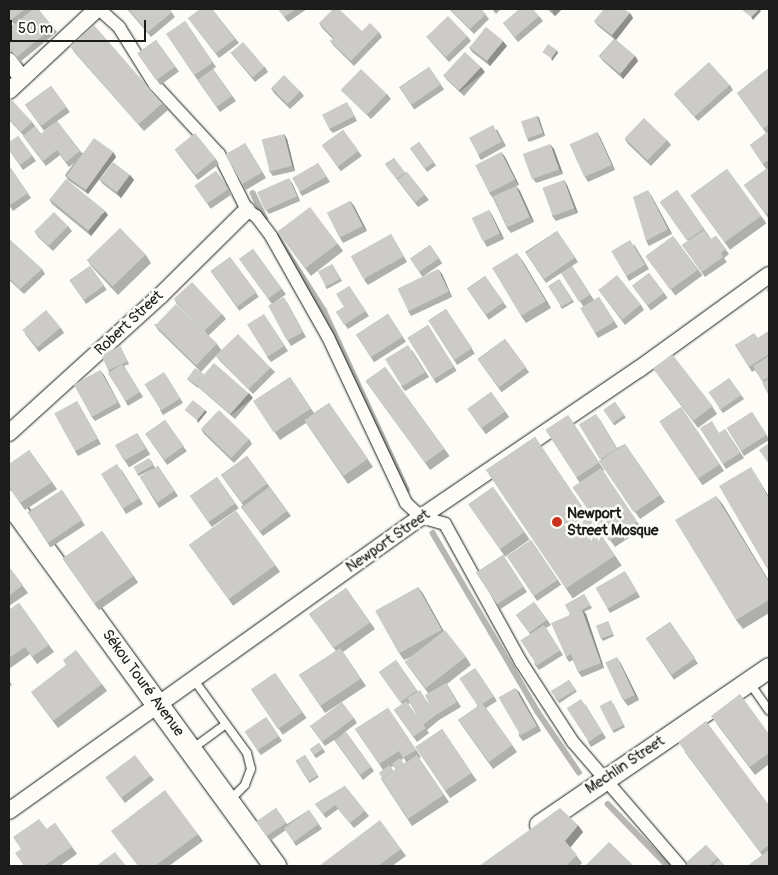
<!DOCTYPE html>
<meta charset="utf-8">
<style>
body{margin:0}
#map{position:relative;width:778px;height:875px;overflow:hidden;background:#fdfcf7;font-family:Pangolin,sans-serif}
div>[style]{position:absolute}
.stream>*{height:5.5px;margin:-2.75px;padding:0 2.75px;transform-origin:2.75px;border-radius:2.75px;background:#b7b6b2}
.roads{filter:drop-shadow(0 0 1px #1c1c1c) drop-shadow(0 0 1px #1c1c1c)}
.service>*{height:8px;margin:-4px;padding:0 4px;transform-origin:4px;border-radius:4px;background:#fdfcf7}
.pedestrian>*{height:12px;margin:-6px;padding:0 6px;transform-origin:6px;border-radius:6px;background:#fdfcf7}
.minor>*{height:16px;margin:-8px;padding:0 8px;transform-origin:8px;border-radius:8px;background:#fdfcf7}
.tertiary>*{height:20px;margin:-10px;padding:0 10px;transform-origin:10px;border-radius:10px;background:#fdfcf7}
.secondary>*{height:22px;margin:-11px;padding:0 11px;transform-origin:11px;border-radius:11px;background:#fdfcf7}
.wall>*{inset:0;background:#afafac;transform-origin:0 0}
.shaded-wall>*{inset:0;background:#8f8e8c;transform-origin:0 0}
.building>*{inset:0;background:#cccbc8;transform-origin:0 0}
.dots>*{width:14px;height:14px;translate:-50% -50%;box-sizing:border-box;border:2px solid #fdfcf7;border-radius:50%}
span{translate:-50% -50%;white-space:nowrap;text-align:center;line-height:1.15;-webkit-text-stroke:5px #fdfcf7;paint-order:stroke}
.street-label{font-size:15px;color:#1c1c1c}
.poi-label{font-size:15px;color:#1c1c1c;font-weight:700}
.left{translate:0 -50%;text-align:left}
.frame{position:absolute;inset:0;border:10px solid #1c1c1c;pointer-events:none}
.scale{position:absolute;left:10px;top:20px;width:136px;height:22px;box-sizing:border-box;border:2px solid #1c1c1c;border-top:0;padding-left:6px;font-size:15px;line-height:18px;white-space:nowrap;color:#1c1c1c;-webkit-text-stroke:4px #fdfcf7;paint-order:stroke}
</style>
<div id="map">
<div class="stream">
<div style="left:253px;top:193px;width:28px;rotate:64deg"></div>
<div style="left:277px;top:236px;width:88px;rotate:57.6deg"></div>
<div style="left:324px;top:310px;width:198px;rotate:65.2deg"></div>
<div style="left:433px;top:533px;width:208px;rotate:59.6deg"></div>
<div style="left:538px;top:712px;width:73px;rotate:55.7deg"></div>
<div style="left:608px;top:804px;width:86px;rotate:45.9deg"></div>
</div>
<div class="roads">
<div class="service">
<div style="left:194px;top:680px;width:90px;rotate:54deg"></div>
<div style="left:247px;top:753px;width:16px;rotate:76deg"></div>
<div style="left:251px;top:769px;width:17px;rotate:111deg"></div>
<div style="left:245px;top:785px;width:21px;rotate:135deg"></div>
<div style="left:749px;top:682px;width:35px;rotate:55deg"></div>
<div style="left:192px;top:749px;width:42px;rotate:-36.3deg"></div>
</div>
<div class="pedestrian">
<div style="left:99px;top:9px;width:27px;rotate:42deg"></div>
<div style="left:119px;top:27px;width:68px;rotate:58.2deg"></div>
<div style="left:155px;top:85px;width:94px;rotate:47.2deg"></div>
<div style="left:219px;top:154px;width:63px;rotate:63.4deg"></div>
<div style="left:247px;top:210px;width:11px;rotate:34deg"></div>
<div style="left:256px;top:216px;width:25px;rotate:53deg"></div>
<div style="left:271px;top:236px;width:116px;rotate:60.6deg"></div>
<div style="left:328px;top:337px;width:183px;rotate:64.8deg"></div>
<div style="left:406px;top:503px;width:21px;rotate:43deg"></div>
<div style="left:421px;top:517px;width:25px;rotate:16deg"></div>
<div style="left:445px;top:524px;width:158px;rotate:61.2deg"></div>
<div style="left:521px;top:662px;width:95px;rotate:57deg"></div>
<div style="left:573px;top:742px;width:164px;rotate:49.2deg"></div>
</div>
<div class="minor">
<div style="left:9px;top:61px;width:21px;rotate:53deg"></div>
<div style="left:9px;top:91px;width:120px;rotate:-43deg"></div>
<div style="left:9px;top:433px;width:205px;rotate:-42.2deg"></div>
<div style="left:161px;top:295px;width:121px;rotate:-44.7deg"></div>
<div style="left:9px;top:811px;width:506px;rotate:-35.51deg"></div>
<div style="left:421px;top:517px;width:263px;rotate:-34.2deg"></div>
<div style="left:639px;top:369px;width:160px;rotate:-35.9deg"></div>
</div>
<div class="tertiary">
<div style="left:540px;top:825px;width:278px;rotate:-34.4deg"></div>
</div>
<div class="secondary">
<div style="left:9px;top:501px;width:452px;rotate:53.9deg"></div>
</div>
</div>
<div class="wall">
<div style="clip-path:polygon(9px 9px,38px 9px,57px 32px,20px 62px,9px 49px,9px 29px,14px 24px,9px 18px)"></div>
<div style="clip-path:polygon(127px 9px,169px 9px,175px 17px,151px 37px)"></div>
<div style="clip-path:polygon(212px 9px,239px 43px,219px 58px,188px 18px)"></div>
<div style="clip-path:polygon(278px 9px,307px 9px,288px 22px)"></div>
<div style="clip-path:polygon(449px 9px,481px 9px,489px 19px,474px 34px)"></div>
<div style="clip-path:polygon(492px 9px,501px 9px,496px 14px)"></div>
<div style="clip-path:polygon(547px 9px,562px 9px,555px 16px)"></div>
<div style="clip-path:polygon(630px 13px,633px 18px,616px 40px,635px 56px,638px 61px,623px 79px,603px 61px,599px 56px,614px 39px,598px 26px,594px 21px)"></div>
<div style="clip-path:polygon(539px 16px,543px 21px,518px 42px,503px 23px)"></div>
<div style="clip-path:polygon(185px 21px,216px 67px,213px 69px,236px 101px,220px 112px,194px 75px)"></div>
<div style="clip-path:polygon(319px 23px,362px 31px,379px 32px,382px 37px,354px 66px,334px 46px,330px 41px,333px 39px,322px 28px)"></div>
<div style="clip-path:polygon(426px 36px,467px 36px,471px 41px,449px 62px,430px 41px)"></div>
<div style="left:156px;top:40px;width:39px;height:23px;rotate:54deg"></div>
<div style="clip-path:polygon(70px 46px,163px 103px,168px 110px,144px 131px,75px 53px)"></div>
<div style="clip-path:polygon(507px 46px,490px 66px,472px 52px,469px 47px)"></div>
<div style="clip-path:polygon(230px 52px,265px 67px,268px 72px,255px 82px)"></div>
<div style="left:429px;top:67px;width:27px;height:36px;rotate:56deg"></div>
<div style="clip-path:polygon(769px 68px,769px 167px,768px 168px,769px 169px,769px 219px,744px 185px,766px 169px,750px 145px,766px 133px,737px 93px)"></div>
<div style="clip-path:polygon(485px 72px,464px 96px,447px 80px,443px 75px)"></div>
<div style="clip-path:polygon(730px 85px,733px 90px,698px 121px,674px 94px)"></div>
<div style="left:51px;top:86px;width:32px;height:32px;rotate:54deg"></div>
<div style="clip-path:polygon(271px 88px,300px 91px,304px 96px,290px 109px,274px 93px)"></div>
<div style="clip-path:polygon(341px 90px,387px 94px,391px 99px,371px 119px,345px 94px)"></div>
<div style="clip-path:polygon(9px 99px,32px 122px,41px 134px,57px 121px,82px 153px,113px 152px,116px 157px,88px 194px,68px 180px,65px 175px,74px 163px,69px 167px,60px 155px,46px 166px,26px 140px,23px 135px,9px 120px)"></div>
<div style="clip-path:polygon(350px 107px,357px 121px,333px 133px,329px 129px)"></div>
<div style="clip-path:polygon(537px 116px,539px 118px,545px 136px,529px 142px,527px 139px)"></div>
<div style="clip-path:polygon(497px 129px,506px 146px,481px 160px,478px 155px)"></div>
<div style="left:343px;top:130px;width:32px;height:26px;rotate:54deg"></div>
<div style="clip-path:polygon(597px 132px,600px 137px,615px 170px,588px 182px,585px 177px)"></div>
<div style="clip-path:polygon(284px 134px,287px 139px,295px 171px,273px 176px,269px 171px)"></div>
<div style="clip-path:polygon(18px 136px,36px 161px,23px 170px,9px 150px)"></div>
<div style="clip-path:polygon(625px 139px,667px 140px,671px 145px,651px 166px,628px 144px)"></div>
<div style="left:419px;top:142px;width:29px;height:11px;rotate:54deg"></div>
<div style="clip-path:polygon(245px 143px,266px 178px,246px 190px,242px 185px)"></div>
<div style="clip-path:polygon(554px 149px,563px 174px,536px 183px,533px 179px)"></div>
<div style="clip-path:polygon(175px 150px,216px 159px,219px 164px,198px 180px)"></div>
<div style="clip-path:polygon(501px 152px,505px 157px,519px 185px,516px 186px,520px 191px,534px 222px,511px 233px,507px 228px,493px 198px,489px 193px)"></div>
<div style="clip-path:polygon(394px 158px,405px 173px,407px 172px,429px 200px,418px 207px,385px 164px)"></div>
<div style="clip-path:polygon(318px 163px,330px 182px,302px 196px,299px 191px)"></div>
<div style="clip-path:polygon(10px 167px,31px 198px,13px 211px,9px 205px)"></div>
<div style="left:727px;top:169px;width:67px;height:45px;rotate:54deg"></div>
<div style="left:216px;top:171px;width:28px;height:26px;rotate:55deg"></div>
<div style="clip-path:polygon(130px 175px,134px 180px,121px 198px,103px 184px,99px 179px)"></div>
<div style="clip-path:polygon(564px 180px,567px 185px,578px 213px,556px 221px,552px 216px)"></div>
<div style="clip-path:polygon(292px 183px,300px 201px,269px 214px,266px 210px)"></div>
<div style="clip-path:polygon(677px 190px,707px 233px,711px 239px,716px 236px,729px 254px,724px 258px,727px 262px,705px 277px,682px 245px,688px 241px,660px 202px)"></div>
<div style="clip-path:polygon(651px 195px,672px 234px,649px 246px,646px 241px)"></div>
<div style="clip-path:polygon(49px 199px,108px 215px,91px 236px,52px 204px)"></div>
<div style="clip-path:polygon(350px 201px,354px 206px,367px 231px,343px 243px,340px 238px)"></div>
<div style="clip-path:polygon(489px 210px,492px 215px,504px 239px,487px 247px,484px 242px)"></div>
<div style="clip-path:polygon(68px 226px,72px 231px,53px 251px,38px 237px,35px 232px)"></div>
<div style="clip-path:polygon(557px 231px,578px 262px,572px 266px,594px 300px,599px 297px,618px 327px,598px 338px,595px 333px,583px 306px,561px 273px,546px 283px,525px 252px)"></div>
<div style="clip-path:polygon(278px 232px,338px 244px,343px 251px,311px 276px)"></div>
<div style="clip-path:polygon(391px 234px,407px 262px,368px 285px,364px 280px)"></div>
<div style="left:673px;top:236px;width:49px;height:34px;rotate:53deg"></div>
<div style="clip-path:polygon(9px 239px,42px 269px,45px 274px,24px 294px,9px 280px)"></div>
<div style="clip-path:polygon(634px 244px,649px 269px,629px 281px,626px 276px)"></div>
<div style="left:430px;top:245px;width:22px;height:24px;rotate:56deg"></div>
<div style="left:253px;top:249px;width:56px;height:17px;rotate:54deg"></div>
<div style="clip-path:polygon(146px 255px,151px 263px,118px 295px,92px 267px,87px 260px)"></div>
<div style="left:230px;top:257px;width:49px;height:24px;rotate:54deg"></div>
<div style="clip-path:polygon(522px 260px,551px 308px,526px 323px,521px 316px)"></div>
<div style="clip-path:polygon(332px 264px,342px 281px,327px 289px,325px 286px)"></div>
<div style="left:90px;top:266px;width:29px;height:25px;rotate:55deg"></div>
<div style="left:649px;top:273px;width:31px;height:21px;rotate:53deg"></div>
<div style="clip-path:polygon(442px 274px,452px 297px,411px 316px,408px 311px)"></div>
<div style="left:485px;top:276px;width:38px;height:22px;rotate:55deg"></div>
<div style="clip-path:polygon(559px 279px,574px 302px,562px 309px,560px 306px)"></div>
<div style="clip-path:polygon(349px 286px,369px 316px,348px 329px,336px 312px,344px 307px)"></div>
<div style="clip-path:polygon(598px 289px,641px 305px,644px 310px,625px 325px)"></div>
<div style="clip-path:polygon(174px 299px,222px 314px,226px 319px,208px 336px,217px 344px,222px 351px,271px 368px,275px 372px,253px 394px,220px 361px,216px 356px,201px 372px,159px 331px,154px 324px,207px 334px,177px 304px)"></div>
<div style="clip-path:polygon(287px 302px,306px 337px,291px 346px,288px 341px)"></div>
<div style="left:446px;top:309px;width:53px;height:21px;rotate:57deg"></div>
<div style="left:388px;top:314px;width:33px;height:38px;rotate:57deg"></div>
<div style="clip-path:polygon(267px 319px,288px 351px,271px 362px,267px 357px)"></div>
<div style="left:428px;top:325px;width:54px;height:24px;rotate:58deg"></div>
<div style="clip-path:polygon(61px 328px,64px 333px,39px 352px,25px 334px)"></div>
<div style="clip-path:polygon(769px 331px,769px 396px,763px 382px,755px 370px,752px 372px,735px 345px,758px 338px)"></div>
<div style="left:505px;top:339px;width:41px;height:34px;rotate:54deg"></div>
<div style="clip-path:polygon(120px 346px,129px 364px,124px 366px,143px 397px,128px 406px,108px 370px)"></div>
<div style="clip-path:polygon(412px 350px,429px 377px,405px 391px,401px 386px)"></div>
<div style="left:385px;top:367px;width:110px;height:24px;rotate:54deg"></div>
<div style="clip-path:polygon(100px 370px,121px 407px,95px 421px,91px 416px)"></div>
<div style="clip-path:polygon(204px 375px,253px 398px,235px 419px,198px 387px,198px 388px,189px 381px,187px 379px)"></div>
<div style="clip-path:polygon(658px 375px,712px 406px,717px 414px,698px 428px)"></div>
<div style="clip-path:polygon(167px 377px,183px 403px,163px 415px,160px 410px)"></div>
<div style="clip-path:polygon(290px 377px,314px 413px,329px 403px,373px 467px,348px 484px,306px 423px,280px 440px,254px 402px)"></div>
<div style="clip-path:polygon(729px 378px,744px 399px,723px 413px,719px 408px)"></div>
<div style="left:491px;top:392px;width:31px;height:29px;rotate:54deg"></div>
<div style="clip-path:polygon(77px 401px,101px 444px,78px 456px,75px 451px)"></div>
<div style="left:615px;top:402px;width:19px;height:14px;rotate:55deg"></div>
<div style="left:681px;top:407px;width:77px;height:26px;rotate:56deg"></div>
<div style="clip-path:polygon(752px 412px,769px 439px,769px 440px,744px 456px,727px 428px)"></div>
<div style="clip-path:polygon(568px 415px,604px 470px,603px 471px,642px 529px,615px 547px,573px 488px,580px 483px,576px 477px)"></div>
<div style="clip-path:polygon(599px 418px,617px 448px,625px 444px,665px 502px,640px 519px,599px 461px,601px 460px)"></div>
<div style="left:165px;top:420px;width:38px;height:24px;rotate:55deg"></div>
<div style="clip-path:polygon(700px 428px,720px 433px,725px 429px,744px 458px,726px 469px)"></div>
<div style="clip-path:polygon(201px 429px,249px 439px,252px 444px,234px 463px,204px 434px)"></div>
<div style="left:137px;top:433px;width:25px;height:25px;rotate:58deg"></div>
<div style="left:535px;top:437px;width:155px;height:59px;rotate:56deg"></div>
<div style="clip-path:polygon(29px 450px,57px 489px,25px 510px,9px 487px)"></div>
<div style="clip-path:polygon(247px 456px,291px 516px,263px 536px,241px 507px,243px 505px,221px 475px)"></div>
<div style="clip-path:polygon(151px 460px,155px 468px,158px 466px,178px 496px,159px 508px,140px 477px,155px 468px,139px 476px,137px 474px)"></div>
<div style="clip-path:polygon(121px 469px,143px 504px,126px 514px,123px 509px)"></div>
<div style="left:217px;top:477px;width:38px;height:33px;rotate:55deg"></div>
<div style="left:493px;top:487px;width:64px;height:30px;rotate:55deg"></div>
<div style="left:62px;top:490px;width:42px;height:41px;rotate:57deg"></div>
<div style="clip-path:polygon(716px 496px,769px 581px,769px 613px,743px 629px,736px 620px)"></div>
<div style="left:236px;top:511px;width:75px;height:58px;rotate:54deg"></div>
<div style="left:102px;top:531px;width:63px;height:48px;rotate:55deg"></div>
<div style="left:531px;top:540px;width:54px;height:29px;rotate:56deg"></div>
<div style="left:503px;top:555px;width:44px;height:32px;rotate:57deg"></div>
<div style="clip-path:polygon(9px 567px,28px 593px,9px 606px)"></div>
<div style="clip-path:polygon(628px 576px,640px 597px,610px 613px,607px 608px)"></div>
<div style="clip-path:polygon(evenodd,418px 587px,423px 594px,444px 632px,466px 657px,471px 665px,447px 684px,461px 707px,439px 720px,427px 730px,429px 733px,417px 742px,394px 710px,402px 704px,379px 672px,396px 660px,418px 692px,430px 705px,428px 693px,405px 662px,413px 656px,404px 660px,399px 653px,418px 587px,410px 703px,420px 720px,408px 704px,410px 703px)"></div>
<div style="clip-path:polygon(346px 588px,375px 629px,343px 652px,366px 686px,325px 713px,299px 675px,336px 651px,309px 614px)"></div>
<div style="clip-path:polygon(584px 594px,592px 608px,584px 612px,586px 614px,604px 668px,582px 677px,578px 672px,573px 660px,569px 662px,566px 657px,569px 615px)"></div>
<div style="clip-path:polygon(534px 602px,551px 625px,546px 628px,563px 655px,539px 670px,535px 665px,530px 634px,516px 615px)"></div>
<div style="clip-path:polygon(19px 603px,54px 652px,37px 664px,30px 654px,9px 669px,9px 610px)"></div>
<div style="clip-path:polygon(608px 621px,614px 636px,603px 641px,601px 638px)"></div>
<div style="left:670px;top:622px;width:50px;height:29px;rotate:56deg"></div>
<div style="clip-path:polygon(620px 662px,639px 700px,628px 706px,624px 701px)"></div>
<div style="clip-path:polygon(475px 668px,497px 701px,486px 708px,517px 752px,493px 769px,458px 720px,477px 707px)"></div>
<div style="left:275px;top:673px;width:55px;height:29px;rotate:55deg"></div>
<div style="clip-path:polygon(9px 680px,12px 685px,9px 687px)"></div>
<div style="left:569px;top:680px;width:14px;height:21px;rotate:56deg"></div>
<div style="clip-path:polygon(102px 684px,107px 691px,58px 728px,31px 692px)"></div>
<div style="clip-path:polygon(519px 692px,541px 731px,523px 741px,519px 736px)"></div>
<div style="clip-path:polygon(613px 703px,625px 727px,614px 733px,612px 730px)"></div>
<div style="clip-path:polygon(585px 704px,606px 738px,591px 747px,588px 742px)"></div>
<div style="clip-path:polygon(evenodd,388px 708px,421px 757px,419px 758px,449px 802px,412px 826px,381px 779px,382px 778px,383px 770px,355px 729px,388px 708px,404px 758px,406px 762px,404px 764px,401px 760px,404px 758px,388px 708px,393px 766px,396px 769px,393px 771px,391px 767px,393px 766px)"></div>
<div style="clip-path:polygon(266px 717px,282px 741px,261px 755px,257px 750px)"></div>
<div style="clip-path:polygon(354px 718px,357px 723px,341px 735px,346px 732px,374px 771px,363px 780px,334px 740px,325px 746px,310px 726px)"></div>
<div style="clip-path:polygon(716px 723px,769px 734px,769px 764px,755px 775px)"></div>
<div style="left:442px;top:729px;width:62px;height:32px;rotate:56deg"></div>
<div style="left:319px;top:743px;width:11px;height:11px;rotate:56deg"></div>
<div style="clip-path:polygon(684px 751px,769px 805px,769px 866px,762px 855px)"></div>
<div style="left:305px;top:755px;width:26px;height:11px;rotate:58deg"></div>
<div style="clip-path:polygon(151px 776px,154px 780px,125px 803px,106px 778px)"></div>
<div style="clip-path:polygon(345px 786px,369px 816px,354px 828px,338px 809px,326px 818px,315px 804px)"></div>
<div style="clip-path:polygon(276px 808px,287px 824px,309px 810px,322px 829px,296px 846px,286px 830px,270px 841px,257px 822px)"></div>
<div style="clip-path:polygon(55px 823px,77px 854px,60px 866px,24px 866px,47px 829px)"></div>
<div style="clip-path:polygon(583px 832px,570px 847px,582px 863px,579px 866px,479px 866px)"></div>
<div style="clip-path:polygon(198px 834px,203px 841px,169px 866px,137px 866px)"></div>
<div style="clip-path:polygon(706px 845px,725px 866px,689px 866px,687px 862px)"></div>
<div style="clip-path:polygon(401px 849px,406px 856px,392px 866px,319px 866px)"></div>
</div>
<div class="shaded-wall">
<div style="clip-path:polygon(554px 9px,562px 9px,555px 16px,552px 11px)"></div>
<div style="clip-path:polygon(759px 9px,761px 11px,753px 20px,751px 17px)"></div>
<div style="clip-path:polygon(630px 13px,633px 18px,616px 40px,612px 35px)"></div>
<div style="clip-path:polygon(503px 41px,507px 46px,490px 66px,487px 61px)"></div>
<div style="clip-path:polygon(557px 50px,558px 53px,552px 61px,551px 58px)"></div>
<div style="clip-path:polygon(635px 56px,638px 61px,623px 79px,620px 74px)"></div>
<div style="left:481px;top:67px;width:6px;height:32px;rotate:51deg"></div>
<div style="clip-path:polygon(537px 116px,539px 118px,545px 136px,543px 133px)"></div>
<div style="clip-path:polygon(597px 132px,600px 137px,615px 170px,612px 165px)"></div>
<div style="clip-path:polygon(284px 134px,287px 139px,295px 171px,292px 166px)"></div>
<div style="clip-path:polygon(550px 144px,554px 149px,563px 174px,559px 169px)"></div>
<div style="clip-path:polygon(113px 152px,116px 157px,88px 194px,84px 189px)"></div>
<div style="clip-path:polygon(501px 152px,505px 157px,519px 185px,515px 180px)"></div>
<div style="clip-path:polygon(130px 175px,134px 180px,121px 198px,117px 193px)"></div>
<div style="clip-path:polygon(289px 178px,292px 183px,300px 201px,297px 196px)"></div>
<div style="clip-path:polygon(564px 180px,567px 185px,578px 213px,574px 208px)"></div>
<div style="clip-path:polygon(516px 186px,520px 191px,534px 222px,530px 217px)"></div>
<div style="clip-path:polygon(648px 190px,651px 195px,672px 234px,668px 229px)"></div>
<div style="clip-path:polygon(350px 201px,354px 206px,367px 231px,363px 226px)"></div>
<div style="clip-path:polygon(489px 210px,492px 215px,504px 239px,500px 234px)"></div>
<div style="clip-path:polygon(105px 211px,108px 215px,91px 236px,88px 231px)"></div>
<div style="clip-path:polygon(517px 253px,522px 260px,551px 308px,546px 301px)"></div>
<div style="clip-path:polygon(438px 269px,442px 274px,452px 297px,449px 292px)"></div>
<div style="clip-path:polygon(100px 370px,104px 375px,121px 407px,118px 402px)"></div>
<div style="left:249px;top:393px;width:6px;height:28px;rotate:51deg"></div>
<div style="clip-path:polygon(205px 410px,207px 412px,198px 423px,197px 420px)"></div>
<div style="clip-path:polygon(751px 467px,769px 497px,769px 499px)"></div>
<div style="clip-path:polygon(716px 496px,723px 505px,769px 581px,769px 582px)"></div>
<div style="clip-path:polygon(418px 587px,423px 594px,447px 637px,442px 630px)"></div>
<div style="clip-path:polygon(582px 610px,586px 614px,604px 668px,601px 663px)"></div>
<div style="clip-path:polygon(617px 657px,620px 662px,639px 700px,635px 695px)"></div>
<div style="clip-path:polygon(515px 688px,519px 692px,541px 731px,537px 726px)"></div>
<div style="clip-path:polygon(578px 825px,583px 832px,570px 848px,565px 841px)"></div>
</div>
<div class="building">
<div style="clip-path:polygon(9px 9px,25px 9px,11px 20px,9px 17px)"></div>
<div style="clip-path:polygon(33px 9px,38px 9px,53px 27px,17px 57px,9px 48px,9px 29px)"></div>
<div style="clip-path:polygon(128px 9px,169px 9px,172px 12px,148px 32px)"></div>
<div style="clip-path:polygon(200px 9px,212px 9px,235px 39px,216px 53px,188px 18px)"></div>
<div style="clip-path:polygon(278px 9px,296px 9px,284px 17px)"></div>
<div style="clip-path:polygon(333px 9px,339px 9px,362px 31px,370px 23px,379px 32px,351px 61px,330px 41px,334px 38px,319px 23px)"></div>
<div style="clip-path:polygon(450px 9px,481px 9px,486px 14px,470px 29px)"></div>
<div style="clip-path:polygon(519px 9px,533px 9px,539px 16px,515px 37px,503px 23px)"></div>
<div style="clip-path:polygon(604px 9px,624px 9px,630px 13px,612px 35px,594px 21px)"></div>
<div style="clip-path:polygon(741px 9px,759px 9px,751px 17px)"></div>
<div style="left:448px;top:16px;width:28px;height:30px;rotate:46deg"></div>
<div style="left:185px;top:21px;width:50px;height:23px;rotate:56deg"></div>
<div style="left:94px;top:25px;width:104px;height:32px;rotate:49deg"></div>
<div style="left:486px;top:27px;width:22px;height:26px;rotate:39deg"></div>
<div style="left:614px;top:39px;width:27px;height:23px;rotate:39deg"></div>
<div style="left:156px;top:40px;width:33px;height:23px;rotate:55deg"></div>
<div style="left:243px;top:42px;width:33px;height:16px;rotate:49deg"></div>
<div style="left:548px;top:44px;width:11px;height:10px;rotate:34deg"></div>
<div style="left:465px;top:52px;width:22px;height:32px;rotate:43deg"></div>
<div style="left:709px;top:62px;width:31px;height:47px;rotate:48deg"></div>
<div style="left:429px;top:67px;width:21px;height:36px;rotate:55deg"></div>
<div style="clip-path:polygon(769px 68px,769px 124px,763px 129px,737px 93px)"></div>
<div style="left:213px;top:69px;width:33px;height:19px;rotate:55deg"></div>
<div style="left:361px;top:69px;width:36px;height:29px;rotate:44deg"></div>
<div style="left:284px;top:75px;width:23px;height:18px;rotate:45deg"></div>
<div style="left:51px;top:86px;width:26px;height:32px;rotate:53deg"></div>
<div style="clip-path:polygon(10px 98px,32px 122px,21px 132px,9px 119px,9px 99px)"></div>
<div style="left:347px;top:102px;width:16px;height:28px;rotate:63deg"></div>
<div style="left:537px;top:116px;width:18px;height:17px;rotate:71deg"></div>
<div style="left:644px;top:118px;width:32px;height:28px;rotate:44deg"></div>
<div style="clip-path:polygon(57px 121px,80px 151px,66px 162px,57px 150px,43px 161px,23px 136px,35px 126px,41px 134px)"></div>
<div style="left:493px;top:125px;width:19px;height:27px;rotate:62deg"></div>
<div style="left:343px;top:130px;width:26px;height:26px;rotate:53deg"></div>
<div style="clip-path:polygon(769px 131px,769px 160px,763px 164px,750px 145px)"></div>
<div style="left:597px;top:132px;width:36px;height:30px;rotate:66deg"></div>
<div style="left:195px;top:133px;width:33px;height:26px;rotate:51deg"></div>
<div style="left:284px;top:134px;width:33px;height:23px;rotate:76deg"></div>
<div style="clip-path:polygon(18px 136px,32px 156px,20px 165px,9px 150px,9px 142px)"></div>
<div style="left:94px;top:138px;width:24px;height:47px;rotate:36deg"></div>
<div style="left:419px;top:142px;width:25px;height:11px;rotate:53deg"></div>
<div style="left:245px;top:143px;width:34px;height:23px;rotate:60deg"></div>
<div style="left:550px;top:144px;width:27px;height:29px;rotate:70deg"></div>
<div style="left:501px;top:152px;width:31px;height:29px;rotate:63deg"></div>
<div style="left:394px;top:158px;width:18px;height:11px;rotate:52deg"></div>
<div style="left:113px;top:162px;width:21px;height:22px;rotate:37deg"></div>
<div style="left:318px;top:163px;width:16px;height:30px;rotate:60deg"></div>
<div style="clip-path:polygon(9px 167px,10px 167px,28px 193px,9px 206px)"></div>
<div style="clip-path:polygon(768px 168px,769px 169px,769px 212px,766px 214px,744px 185px)"></div>
<div style="left:727px;top:169px;width:58px;height:45px;rotate:54deg"></div>
<div style="left:216px;top:171px;width:22px;height:26px;rotate:56deg"></div>
<div style="left:407px;top:172px;width:29px;height:12px;rotate:52deg"></div>
<div style="left:289px;top:178px;width:20px;height:35px;rotate:66deg"></div>
<div style="left:66px;top:179px;width:50px;height:26px;rotate:39deg"></div>
<div style="left:564px;top:180px;width:30px;height:23px;rotate:70deg"></div>
<div style="left:516px;top:186px;width:34px;height:25px;rotate:66deg"></div>
<div style="clip-path:polygon(648px 190px,668px 229px,646px 241px,633px 197px)"></div>
<div style="left:677px;top:190px;width:47px;height:21px;rotate:55deg"></div>
<div style="left:350px;top:201px;width:28px;height:26px;rotate:63deg"></div>
<div style="left:310px;top:207px;width:46px;height:41px;rotate:53deg"></div>
<div style="left:489px;top:210px;width:26px;height:19px;rotate:65deg"></div>
<div style="left:54px;top:212px;width:20px;height:28px;rotate:45deg"></div>
<div style="left:120px;top:228px;width:37px;height:46px;rotate:46deg"></div>
<div style="clip-path:polygon(704px 230px,711px 239px,716px 236px,726px 249px,721px 253px,723px 257px,702px 272px,682px 245px)"></div>
<div style="left:557px;top:231px;width:32px;height:38px;rotate:55deg"></div>
<div style="left:391px;top:234px;width:26px;height:46px;rotate:61deg"></div>
<div style="left:673px;top:236px;width:42px;height:34px;rotate:54deg"></div>
<div style="clip-path:polygon(9px 239px,42px 269px,20px 289px,9px 278px)"></div>
<div style="left:630px;top:240px;width:29px;height:22px;rotate:59deg"></div>
<div style="left:430px;top:245px;width:16px;height:24px;rotate:55deg"></div>
<div style="left:253px;top:249px;width:49px;height:17px;rotate:54deg"></div>
<div style="left:517px;top:253px;width:56px;height:29px;rotate:59deg"></div>
<div style="left:230px;top:257px;width:44px;height:24px;rotate:53deg"></div>
<div style="left:332px;top:264px;width:17px;height:16px;rotate:62deg"></div>
<div style="left:90px;top:266px;width:24px;height:25px;rotate:54deg"></div>
<div style="left:572px;top:266px;width:34px;height:13px;rotate:58deg"></div>
<div style="left:438px;top:269px;width:25px;height:45px;rotate:64deg"></div>
<div style="left:649px;top:273px;width:25px;height:21px;rotate:53deg"></div>
<div style="left:617px;top:275px;width:38px;height:24px;rotate:51deg"></div>
<div style="left:485px;top:276px;width:32px;height:22px;rotate:54deg"></div>
<div style="left:559px;top:279px;width:25px;height:13px;rotate:58deg"></div>
<div style="left:192px;top:282px;width:44px;height:25px;rotate:47deg"></div>
<div style="clip-path:polygon(349px 286px,366px 311px,344px 325px,336px 312px,344px 307px,336px 294px)"></div>
<div style="clip-path:polygon(769px 287px,769px 294px,766px 289px)"></div>
<div style="left:284px;top:297px;width:40px;height:18px;rotate:62deg"></div>
<div style="left:599px;top:297px;width:29px;height:22px;rotate:59deg"></div>
<div style="left:176px;top:304px;width:57px;height:30px;rotate:44deg"></div>
<div style="left:446px;top:309px;width:47px;height:21px;rotate:56deg"></div>
<div style="left:46px;top:310px;width:23px;height:31px;rotate:50deg"></div>
<div style="left:264px;top:314px;width:38px;height:20px;rotate:58deg"></div>
<div style="left:388px;top:314px;width:27px;height:38px;rotate:57deg"></div>
<div style="left:428px;top:325px;width:49px;height:24px;rotate:58deg"></div>
<div style="clip-path:polygon(769px 331px,769px 354px,749px 367px,735px 345px,754px 333px,758px 338px)"></div>
<div style="left:238px;top:334px;width:47px;height:31px;rotate:46deg"></div>
<div style="left:505px;top:339px;width:35px;height:34px;rotate:53deg"></div>
<div style="left:408px;top:345px;width:32px;height:27px;rotate:58deg"></div>
<div style="left:120px;top:346px;width:17px;height:21px;rotate:65deg"></div>
<div style="left:672px;top:354px;width:66px;height:24px;rotate:52deg"></div>
<div style="clip-path:polygon(769px 356px,769px 377px,762px 381px,753px 366px)"></div>
<div style="left:214px;top:363px;width:46px;height:28px;rotate:41deg"></div>
<div style="left:122px;top:364px;width:33px;height:17px;rotate:57deg"></div>
<div style="left:385px;top:367px;width:101px;height:24px;rotate:54deg"></div>
<div style="clip-path:polygon(195px 368px,204px 374px,196px 384px,196px 385px,187px 379px)"></div>
<div style="left:100px;top:370px;width:37px;height:30px;rotate:61deg"></div>
<div style="left:164px;top:372px;width:31px;height:23px;rotate:58deg"></div>
<div style="left:290px;top:377px;width:38px;height:44px;rotate:57deg"></div>
<div style="left:729px;top:378px;width:21px;height:25px;rotate:55deg"></div>
<div style="clip-path:polygon(769px 379px,769px 396px,762px 383px)"></div>
<div style="left:491px;top:392px;width:24px;height:29px;rotate:55deg"></div>
<div style="left:193px;top:400px;width:16px;height:13px;rotate:40deg"></div>
<div style="left:77px;top:401px;width:43px;height:26px;rotate:61deg"></div>
<div style="left:615px;top:402px;width:16px;height:14px;rotate:55deg"></div>
<div style="left:329px;top:403px;width:68px;height:30px;rotate:55deg"></div>
<div style="left:681px;top:407px;width:69px;height:26px;rotate:56deg"></div>
<div style="left:219px;top:410px;width:42px;height:26px;rotate:44deg"></div>
<div style="left:752px;top:412px;width:27px;height:30px;rotate:57deg"></div>
<div style="left:596px;top:414px;width:41px;height:20px;rotate:59deg"></div>
<div style="left:568px;top:415px;width:57px;height:27px;rotate:57deg"></div>
<div style="left:165px;top:420px;width:32px;height:24px;rotate:54deg"></div>
<div style="clip-path:polygon(712px 421px,719px 433px,725px 429px,740px 453px,723px 464px,700px 428px)"></div>
<div style="left:137px;top:433px;width:18px;height:25px;rotate:61deg"></div>
<div style="left:535px;top:437px;width:143px;height:59px;rotate:56deg"></div>
<div style="clip-path:polygon(769px 443px,769px 464px,759px 450px)"></div>
<div style="left:625px;top:444px;width:62px;height:31px;rotate:56deg"></div>
<div style="clip-path:polygon(29px 450px,52px 482px,20px 503px,9px 487px,9px 464px)"></div>
<div style="left:247px;top:456px;width:34px;height:32px;rotate:53deg"></div>
<div style="left:149px;top:458px;width:8px;height:18px;rotate:60deg"></div>
<div style="left:117px;top:464px;width:41px;height:19px;rotate:58deg"></div>
<div style="left:158px;top:466px;width:30px;height:21px;rotate:56deg"></div>
<div style="clip-path:polygon(751px 467px,769px 499px,769px 572px,719px 486px)"></div>
<div style="left:601px;top:468px;width:65px;height:34px;rotate:56deg"></div>
<div style="left:217px;top:477px;width:32px;height:33px;rotate:55deg"></div>
<div style="left:269px;top:487px;width:30px;height:34px;rotate:53deg"></div>
<div style="left:493px;top:487px;width:55px;height:30px;rotate:55deg"></div>
<div style="left:62px;top:490px;width:36px;height:41px;rotate:56deg"></div>
<div style="clip-path:polygon(716px 496px,769px 582px,769px 600px,736px 620px,675px 520px)"></div>
<div style="left:236px;top:511px;width:67px;height:58px;rotate:54deg"></div>
<div style="left:102px;top:531px;width:55px;height:48px;rotate:55deg"></div>
<div style="left:531px;top:540px;width:48px;height:29px;rotate:56deg"></div>
<div style="left:503px;top:555px;width:38px;height:32px;rotate:57deg"></div>
<div style="clip-path:polygon(9px 567px,23px 585px,9px 596px)"></div>
<div style="left:625px;top:571px;width:24px;height:34px;rotate:60deg"></div>
<div style="left:418px;top:587px;width:49px;height:49px;rotate:61deg"></div>
<div style="left:346px;top:588px;width:42px;height:45px;rotate:55deg"></div>
<div style="left:584px;top:594px;width:13px;height:22px;rotate:61deg"></div>
<div style="left:534px;top:602px;width:22px;height:22px;rotate:54deg"></div>
<div style="clip-path:polygon(19px 603px,49px 645px,32px 657px,25px 647px,9px 658px,9px 610px)"></div>
<div style="clip-path:polygon(582px 610px,601px 663px,578px 672px,571px 654px,566px 657px,551px 623px)"></div>
<div style="left:608px;top:621px;width:14px;height:13px;rotate:69deg"></div>
<div style="left:670px;top:622px;width:44px;height:29px;rotate:55deg"></div>
<div style="left:544px;top:625px;width:30px;height:28px;rotate:57deg"></div>
<div style="left:445px;top:630px;width:34px;height:51px;rotate:52deg"></div>
<div style="left:340px;top:648px;width:37px;height:49px;rotate:56deg"></div>
<div style="clip-path:polygon(76px 650px,102px 684px,53px 721px,31px 692px,66px 665px,63px 660px)"></div>
<div style="left:617px;top:657px;width:42px;height:13px;rotate:65deg"></div>
<div style="left:396px;top:660px;width:37px;height:21px;rotate:55deg"></div>
<div style="left:475px;top:668px;width:34px;height:19px;rotate:56deg"></div>
<div style="left:275px;top:673px;width:48px;height:29px;rotate:56deg"></div>
<div style="left:569px;top:680px;width:12px;height:21px;rotate:59deg"></div>
<div style="clip-path:polygon(446px 683px,457px 702px,436px 715px,423px 725px,426px 728px,413px 737px,394px 710px,406px 701px,420px 720px,407px 698px,420px 690px,431px 708px,425px 695px)"></div>
<div style="left:515px;top:688px;width:44px;height:19px;rotate:60deg"></div>
<div style="clip-path:polygon(740px 694px,769px 734px,769px 753px,750px 767px,711px 716px)"></div>
<div style="left:581px;top:699px;width:40px;height:17px;rotate:57deg"></div>
<div style="left:611px;top:700px;width:28px;height:13px;rotate:63deg"></div>
<div style="left:342px;top:702px;width:20px;height:40px;rotate:53deg"></div>
<div style="left:482px;top:703px;width:52px;height:29px;rotate:54deg"></div>
<div style="clip-path:polygon(388px 708px,416px 750px,403px 758px,399px 751px,379px 764px,355px 729px)"></div>
<div style="left:266px;top:717px;width:23px;height:26px;rotate:56deg"></div>
<div style="clip-path:polygon(706px 721px,769px 805px,769px 845px,760px 852px,678px 742px)"></div>
<div style="left:442px;top:729px;width:53px;height:32px;rotate:56deg"></div>
<div style="left:346px;top:732px;width:43px;height:14px;rotate:54deg"></div>
<div style="left:319px;top:743px;width:7px;height:11px;rotate:56deg"></div>
<div style="left:135px;top:755px;width:26px;height:37px;rotate:53deg"></div>
<div style="left:305px;top:755px;width:24px;height:11px;rotate:57deg"></div>
<div style="left:417px;top:755px;width:48px;height:43px;rotate:56deg"></div>
<div style="clip-path:polygon(400px 758px,404px 764px,396px 769px,392px 764px)"></div>
<div style="clip-path:polygon(389px 765px,393px 771px,382px 778px,379px 773px)"></div>
<div style="clip-path:polygon(345px 786px,365px 811px,350px 823px,335px 805px,323px 814px,315px 804px)"></div>
<div style="clip-path:polygon(165px 790px,198px 834px,155px 866px,138px 866px,111px 831px)"></div>
<div style="left:276px;top:808px;width:18px;height:24px;rotate:56deg"></div>
<div style="clip-path:polygon(560px 808px,578px 825px,565px 841px,577px 855px,566px 866px,479px 866px)"></div>
<div style="left:309px;top:810px;width:17px;height:31px;rotate:54deg"></div>
<div style="clip-path:polygon(39px 819px,47px 829px,55px 823px,72px 847px,44px 866px,24px 866px,15px 853px,21px 849px,13px 837px)"></div>
<div style="clip-path:polygon(380px 820px,401px 849px,378px 866px,319px 866px)"></div>
<div style="clip-path:polygon(609px 842px,634px 866px,585px 866px)"></div>
<div style="clip-path:polygon(706px 845px,718px 858px,709px 866px,690px 866px,687px 862px)"></div>
<div style="clip-path:polygon(769px 850px,769px 866px,747px 866px)"></div>
<div style="clip-path:polygon(115px 852px,126px 866px,96px 866px)"></div>
<div style="clip-path:polygon(719px 860px,725px 866px,712px 866px)"></div>
</div>
<div class="dots">
<div style="left:557px;top:522px;background:#c8321e"></div>
</div>
<div class="street-label">
<span style="left:129px;top:323px;rotate:-43deg">Robert Street</span>
<span style="left:388px;top:541px;rotate:-35deg">Newport Street</span>
<span style="left:143px;top:683px;rotate:54deg">Sékou Touré Avenue</span>
<span style="left:625px;top:765px;rotate:-34deg">Mechlin Street</span>
</div>
<div class="poi-label">
<span class="left" style="left:567px;top:522px">Newport<br>Street Mosque</span>
</div>
<div class="frame"></div>
<div class="scale">50 m</div>
</div>
